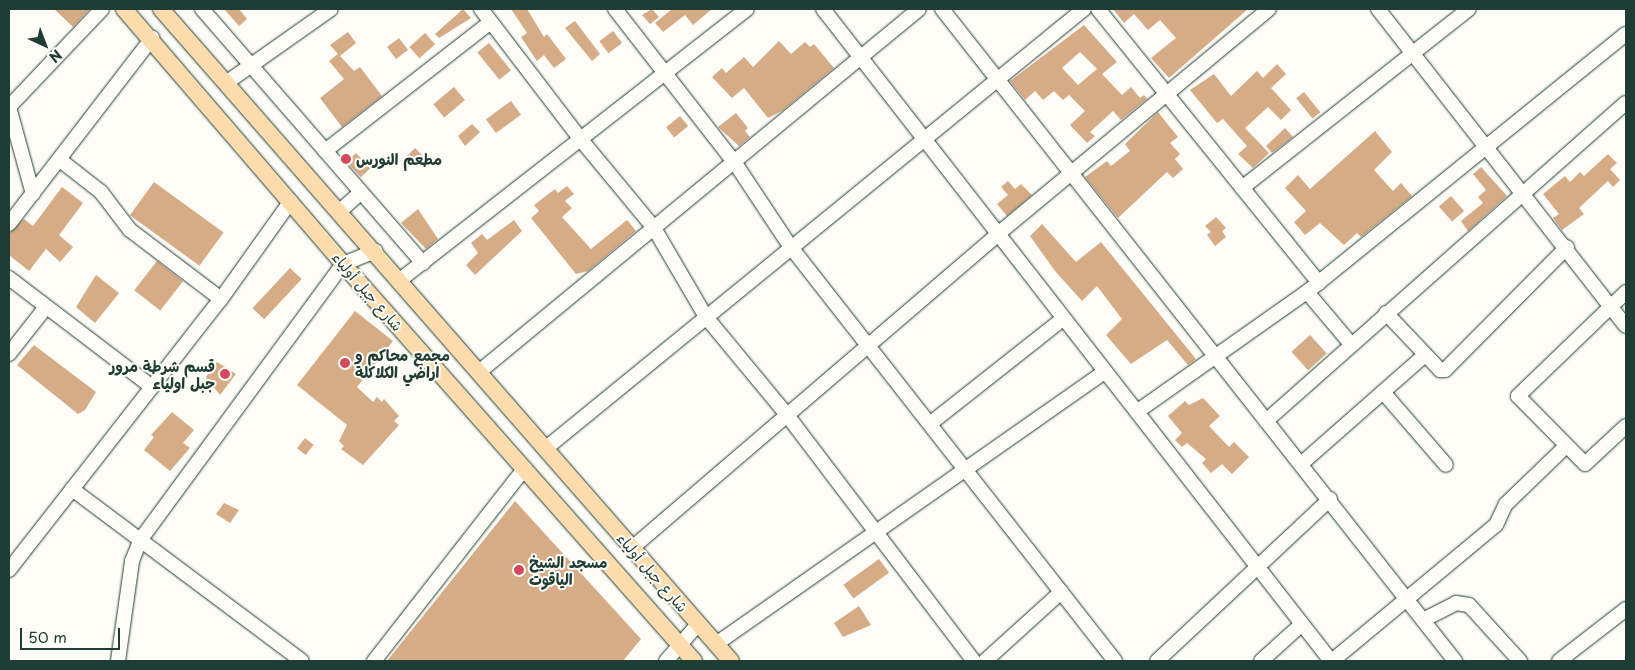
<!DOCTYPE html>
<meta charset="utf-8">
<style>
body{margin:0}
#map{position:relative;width:1635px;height:670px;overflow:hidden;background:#fdfcf7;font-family:"Playpen Sans","Playpen Sans Arabic",sans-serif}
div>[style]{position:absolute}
.building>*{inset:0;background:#d5ac86;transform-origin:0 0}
.roads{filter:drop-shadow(0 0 1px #1f3d34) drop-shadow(0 0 1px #1f3d34)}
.minor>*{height:14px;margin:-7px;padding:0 7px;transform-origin:7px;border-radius:7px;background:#fdfcf7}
.major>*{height:16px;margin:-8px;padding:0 8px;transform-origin:8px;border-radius:8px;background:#fcdcac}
.dots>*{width:14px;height:14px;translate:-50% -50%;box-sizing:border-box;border:2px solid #fdfcf7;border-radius:50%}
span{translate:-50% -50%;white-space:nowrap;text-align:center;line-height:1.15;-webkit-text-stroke:4px #fdfcf7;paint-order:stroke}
.poi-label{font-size:15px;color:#1f3d34;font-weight:700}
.left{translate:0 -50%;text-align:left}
.right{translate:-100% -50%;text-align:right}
.street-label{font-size:15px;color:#1f3d34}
.frame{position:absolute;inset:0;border:10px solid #1f3d34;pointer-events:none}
.north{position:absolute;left:20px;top:20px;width:50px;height:50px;-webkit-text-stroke:4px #fdfcf7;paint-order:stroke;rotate:137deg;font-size:14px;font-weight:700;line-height:20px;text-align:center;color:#1f3d34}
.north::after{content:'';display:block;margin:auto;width:18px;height:22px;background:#1f3d34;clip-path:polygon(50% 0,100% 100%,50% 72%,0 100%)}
.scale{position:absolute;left:20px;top:628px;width:100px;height:22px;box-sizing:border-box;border:2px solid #1f3d34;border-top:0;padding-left:6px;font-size:15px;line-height:18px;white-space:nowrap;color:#1f3d34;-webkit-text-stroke:4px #fdfcf7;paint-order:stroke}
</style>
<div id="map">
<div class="building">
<div style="clip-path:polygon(54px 9px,90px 9px,73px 27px)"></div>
<div style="clip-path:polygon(224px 9px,239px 9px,247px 19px,239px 26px)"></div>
<div style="clip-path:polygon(463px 9px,471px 18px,439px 38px,435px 34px)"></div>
<div style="clip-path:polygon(511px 9px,527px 9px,544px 37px,547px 34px,566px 59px,554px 68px,544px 55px,537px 61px,521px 37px,527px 33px)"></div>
<div style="clip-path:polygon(652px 9px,659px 17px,650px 24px,642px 15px)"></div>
<div style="clip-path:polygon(672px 9px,712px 9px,693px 25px,685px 15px,663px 32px,655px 23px)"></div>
<div style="clip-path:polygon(1113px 9px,1248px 9px,1169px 78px,1151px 58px,1176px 38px,1160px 20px,1148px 30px,1134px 14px,1124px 23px)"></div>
<div style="clip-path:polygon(575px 21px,600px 54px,592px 61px,565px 28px)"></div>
<div style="clip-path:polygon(evenodd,1084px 25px,1117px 62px,1102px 74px,1122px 95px,1131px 87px,1140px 98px,1144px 95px,1147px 99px,1121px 120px,1113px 111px,1090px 132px,1095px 136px,1087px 143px,1070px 125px,1085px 111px,1069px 95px,1063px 100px,1054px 91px,1043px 100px,1035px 91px,1025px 100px,1010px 81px,1084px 25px,1080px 52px,1097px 69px,1078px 85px,1062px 68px,1080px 52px)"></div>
<div style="left:613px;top:31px;width:15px;height:17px;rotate:53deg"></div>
<div style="clip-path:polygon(348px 32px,356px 43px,340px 56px,354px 71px,360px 67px,382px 96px,342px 127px,320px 98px,344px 79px,329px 61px,338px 54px,330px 45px)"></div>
<div style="left:425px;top:33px;width:15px;height:21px;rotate:48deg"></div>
<div style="left:399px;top:38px;width:15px;height:15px;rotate:53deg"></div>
<div style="clip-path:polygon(779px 41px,791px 54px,805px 42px,810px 47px,814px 44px,834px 68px,782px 111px,768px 118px,744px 88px,732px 98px,712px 77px,722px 68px,726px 73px,744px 57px,753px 67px)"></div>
<div style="left:489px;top:43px;width:35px;height:15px;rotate:51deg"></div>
<div style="clip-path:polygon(1277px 64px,1286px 74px,1271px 88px,1291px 110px,1281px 120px,1268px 107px,1245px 128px,1269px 153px,1253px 168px,1238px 154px,1247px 146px,1223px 119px,1217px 123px,1190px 90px,1214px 74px,1231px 96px,1257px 71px,1263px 78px)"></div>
<div style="left:454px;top:87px;width:17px;height:27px;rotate:50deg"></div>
<div style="left:1304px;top:92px;width:26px;height:10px;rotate:51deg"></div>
<div style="left:511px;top:101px;width:17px;height:31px;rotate:54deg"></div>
<div style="clip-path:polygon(1158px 112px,1178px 137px,1170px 143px,1180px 154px,1175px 159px,1183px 169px,1173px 178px,1167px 172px,1118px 218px,1085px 177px,1107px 161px,1111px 166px,1130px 151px,1125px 144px)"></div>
<div style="clip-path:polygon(736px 113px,748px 128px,745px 131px,750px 137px,739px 146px,718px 127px)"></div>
<div style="left:680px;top:116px;width:13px;height:18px;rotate:51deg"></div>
<div style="clip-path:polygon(472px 124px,480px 132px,465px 146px,458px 136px)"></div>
<div style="clip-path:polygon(1285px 128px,1293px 137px,1272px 153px,1266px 146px)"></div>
<div style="clip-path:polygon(1375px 131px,1392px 152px,1374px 170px,1393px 191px,1401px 183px,1412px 196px,1361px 237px,1357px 233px,1344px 245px,1320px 223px,1305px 235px,1294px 222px,1306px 211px,1285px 188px,1298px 175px,1310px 189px)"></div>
<div style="left:415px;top:148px;width:14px;height:11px;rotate:45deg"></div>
<div style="left:356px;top:153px;width:21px;height:13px;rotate:47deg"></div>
<div style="clip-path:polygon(1608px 154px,1617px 163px,1610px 169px,1620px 180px,1613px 187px,1608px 181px,1579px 208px,1584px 214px,1562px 230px,1553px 218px,1559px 214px,1543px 194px,1565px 176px,1570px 182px,1580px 172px,1584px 176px)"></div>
<div style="clip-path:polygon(1481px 167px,1507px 196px,1468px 231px,1461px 221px,1483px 203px,1478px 197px,1486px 190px,1473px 174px)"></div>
<div style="clip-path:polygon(1008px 181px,1015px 189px,1021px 184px,1032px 195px,1007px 216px,997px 204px,1008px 195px,1001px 187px)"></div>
<div style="left:154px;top:182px;width:86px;height:41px;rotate:36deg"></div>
<div style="clip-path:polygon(567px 186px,574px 194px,565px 201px,572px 208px,562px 217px,591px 249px,627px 220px,636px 231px,588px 271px,576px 274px,531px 218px,539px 211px,534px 205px,555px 189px,558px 193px)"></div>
<div style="clip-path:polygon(62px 187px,83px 203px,59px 235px,73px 247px,60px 262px,46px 249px,29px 271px,9px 255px,9px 233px,24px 219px,33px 226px)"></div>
<div style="left:1451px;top:196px;width:20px;height:16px;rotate:49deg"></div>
<div style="clip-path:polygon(418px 209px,438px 239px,426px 249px,401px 223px)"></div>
<div style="clip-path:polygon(1216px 217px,1226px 228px,1222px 231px,1226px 237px,1215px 246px,1207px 235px,1211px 232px,1205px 226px)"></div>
<div style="clip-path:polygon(514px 220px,522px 231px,475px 275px,466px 265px,478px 253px,471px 243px,482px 234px,487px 240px)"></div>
<div style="clip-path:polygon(1042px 224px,1076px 262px,1101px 242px,1196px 359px,1188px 365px,1167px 340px,1131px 364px,1106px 335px,1122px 319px,1097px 286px,1082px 301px,1055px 271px,1030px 236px)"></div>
<div style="left:157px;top:261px;width:33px;height:37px;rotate:38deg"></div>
<div style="left:290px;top:268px;width:16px;height:55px;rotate:43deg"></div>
<div style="clip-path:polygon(96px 275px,119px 293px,95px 323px,76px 307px)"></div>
<div style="clip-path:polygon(355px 311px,393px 341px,357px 387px,373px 402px,377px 397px,382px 402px,384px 399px,399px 416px,394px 421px,399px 425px,363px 465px,341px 449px,344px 446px,339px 441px,347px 425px,297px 385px)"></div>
<div style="left:1310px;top:335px;width:25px;height:25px;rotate:48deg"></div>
<div style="clip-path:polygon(34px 345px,96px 392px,85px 410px,78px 414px,17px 365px)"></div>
<div style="clip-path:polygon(217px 362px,236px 374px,220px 395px,206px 377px)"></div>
<div style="clip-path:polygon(1203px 398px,1220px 416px,1209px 426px,1229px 447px,1234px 442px,1249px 457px,1232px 474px,1222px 464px,1211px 473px,1202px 463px,1206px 459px,1187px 443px,1182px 447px,1175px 440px,1182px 433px,1168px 416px,1185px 401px,1189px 405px)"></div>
<div style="clip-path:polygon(172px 412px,194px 430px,183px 443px,190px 448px,170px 471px,144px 450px,154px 437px,151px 435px)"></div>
<div style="left:305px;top:438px;width:11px;height:13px;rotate:38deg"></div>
<div style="clip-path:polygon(515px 501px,641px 639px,623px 661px,387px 661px)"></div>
<div style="clip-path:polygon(224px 503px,239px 510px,230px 523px,216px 514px)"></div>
<div style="left:879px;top:559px;width:17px;height:44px;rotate:54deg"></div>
<div style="clip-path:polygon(859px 606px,871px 625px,843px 637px,834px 623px)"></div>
</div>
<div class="roads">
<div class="minor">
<div style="left:202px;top:9px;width:337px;rotate:49deg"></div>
<div style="left:481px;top:9px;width:166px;rotate:52.6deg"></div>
<div style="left:582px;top:141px;width:113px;rotate:50.4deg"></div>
<div style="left:654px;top:228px;width:103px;rotate:59.7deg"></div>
<div style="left:706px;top:317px;width:127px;rotate:50.4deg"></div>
<div style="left:787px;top:415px;width:309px;rotate:52.8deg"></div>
<div style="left:615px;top:9px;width:195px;rotate:52.1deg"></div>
<div style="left:735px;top:163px;width:100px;rotate:56.5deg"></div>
<div style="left:790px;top:246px;width:527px;rotate:51.93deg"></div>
<div style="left:823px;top:9px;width:827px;rotate:52.08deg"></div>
<div style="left:942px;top:9px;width:830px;rotate:51.8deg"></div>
<div style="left:1098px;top:9px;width:352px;rotate:51.1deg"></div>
<div style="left:1378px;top:9px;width:402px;rotate:52deg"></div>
<div style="left:226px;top:83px;width:128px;rotate:-35.2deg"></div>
<div style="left:9px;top:107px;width:135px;rotate:-46.5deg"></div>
<div style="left:9px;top:107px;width:90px;rotate:74.6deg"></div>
<div style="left:325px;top:151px;width:210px;rotate:-37.9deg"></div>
<div style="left:60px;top:160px;width:52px;rotate:38deg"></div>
<div style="left:101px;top:192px;width:48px;rotate:52.7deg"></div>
<div style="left:130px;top:230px;width:114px;rotate:37.2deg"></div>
<div style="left:1242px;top:188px;width:289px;rotate:-38.3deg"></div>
<div style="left:340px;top:211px;width:27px;rotate:-42deg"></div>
<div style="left:9px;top:224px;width:235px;rotate:-52.4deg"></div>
<div style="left:9px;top:278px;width:180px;rotate:37.3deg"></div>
<div style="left:400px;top:280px;width:440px;rotate:-38deg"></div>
<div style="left:1307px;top:292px;width:68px;rotate:49.8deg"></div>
<div style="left:1626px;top:292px;width:150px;rotate:136.1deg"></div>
<div style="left:1518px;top:396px;width:95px;rotate:45.4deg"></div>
<div style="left:1585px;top:464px;width:56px;rotate:-42.8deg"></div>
<div style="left:1386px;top:313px;width:79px;rotate:46.5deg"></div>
<div style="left:1440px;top:370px;width:5px"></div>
<div style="left:1445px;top:370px;width:173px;rotate:-45.2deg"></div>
<div style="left:9px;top:354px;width:60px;rotate:-51.8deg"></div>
<div style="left:479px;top:372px;width:570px;rotate:-39.52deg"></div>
<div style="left:1383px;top:392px;width:96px;rotate:49.2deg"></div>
<div style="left:1138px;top:411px;width:207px;rotate:-35.2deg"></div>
<div style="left:1307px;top:292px;width:410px;rotate:-39deg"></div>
<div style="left:1266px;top:421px;width:480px;rotate:-41.5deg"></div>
<div style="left:931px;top:423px;width:169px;rotate:-38.3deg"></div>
<div style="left:545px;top:449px;width:696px;rotate:-39.23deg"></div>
<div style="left:1301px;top:464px;width:165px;rotate:-41.3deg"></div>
<div style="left:72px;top:489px;width:287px;rotate:36.8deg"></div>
<div style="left:632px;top:548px;width:482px;rotate:-40.6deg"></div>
<div style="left:998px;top:234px;width:352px;rotate:-39.7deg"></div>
<div style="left:9px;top:570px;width:344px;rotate:-52deg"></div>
<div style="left:221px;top:299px;width:120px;rotate:-54.5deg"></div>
<div style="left:1423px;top:620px;width:37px;rotate:-27deg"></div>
<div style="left:1456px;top:603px;width:13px;rotate:9deg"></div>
<div style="left:1469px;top:605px;width:76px;rotate:47.7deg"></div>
<div style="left:716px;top:644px;width:475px;rotate:-35deg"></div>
<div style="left:118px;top:661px;width:101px;rotate:-82deg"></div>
<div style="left:132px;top:561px;width:24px;rotate:-68deg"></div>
<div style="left:141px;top:539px;width:341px;rotate:-53.7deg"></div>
<div style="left:343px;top:264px;width:35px;rotate:-22deg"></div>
<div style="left:374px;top:661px;width:245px;rotate:-52deg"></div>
<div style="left:666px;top:661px;width:49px;rotate:-49.1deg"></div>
<div style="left:985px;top:661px;width:103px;rotate:-42.2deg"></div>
<div style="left:1157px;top:661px;width:237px;rotate:-43.1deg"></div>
<div style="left:1261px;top:661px;width:55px;rotate:-42.1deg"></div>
<div style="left:1332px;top:661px;width:213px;rotate:-39.7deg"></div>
<div style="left:1496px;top:525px;width:23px;rotate:-65deg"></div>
<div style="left:1506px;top:504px;width:82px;rotate:-44deg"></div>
<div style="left:1559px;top:661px;width:85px;rotate:-37.8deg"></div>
</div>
<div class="major">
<div style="left:124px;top:9px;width:336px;rotate:49.3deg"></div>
<div style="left:343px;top:264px;width:530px;rotate:48.52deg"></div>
<div style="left:161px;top:9px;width:866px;rotate:48.84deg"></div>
</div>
</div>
<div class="dots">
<div style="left:346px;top:159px;background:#d1495b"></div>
<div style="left:345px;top:363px;background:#d1495b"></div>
<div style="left:225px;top:374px;background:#d1495b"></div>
<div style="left:519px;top:570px;background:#d1495b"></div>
</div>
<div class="poi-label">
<span class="left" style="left:356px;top:159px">مطعم النورس</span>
<span class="left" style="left:355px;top:363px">مجمع محاكم و<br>اراضي الكلاكلة</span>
<span class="right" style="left:215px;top:374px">قسم شرطة مرور<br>جبل اولياء</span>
<span class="left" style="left:529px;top:570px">مسجد الشيخ<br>الياقوت</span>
</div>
<div class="street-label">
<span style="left:368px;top:291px;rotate:49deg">شارع جبل أولياء</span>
<span style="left:653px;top:572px;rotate:49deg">شارع جبل أولياء</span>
</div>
<div class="frame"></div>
<div class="north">N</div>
<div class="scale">50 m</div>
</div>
